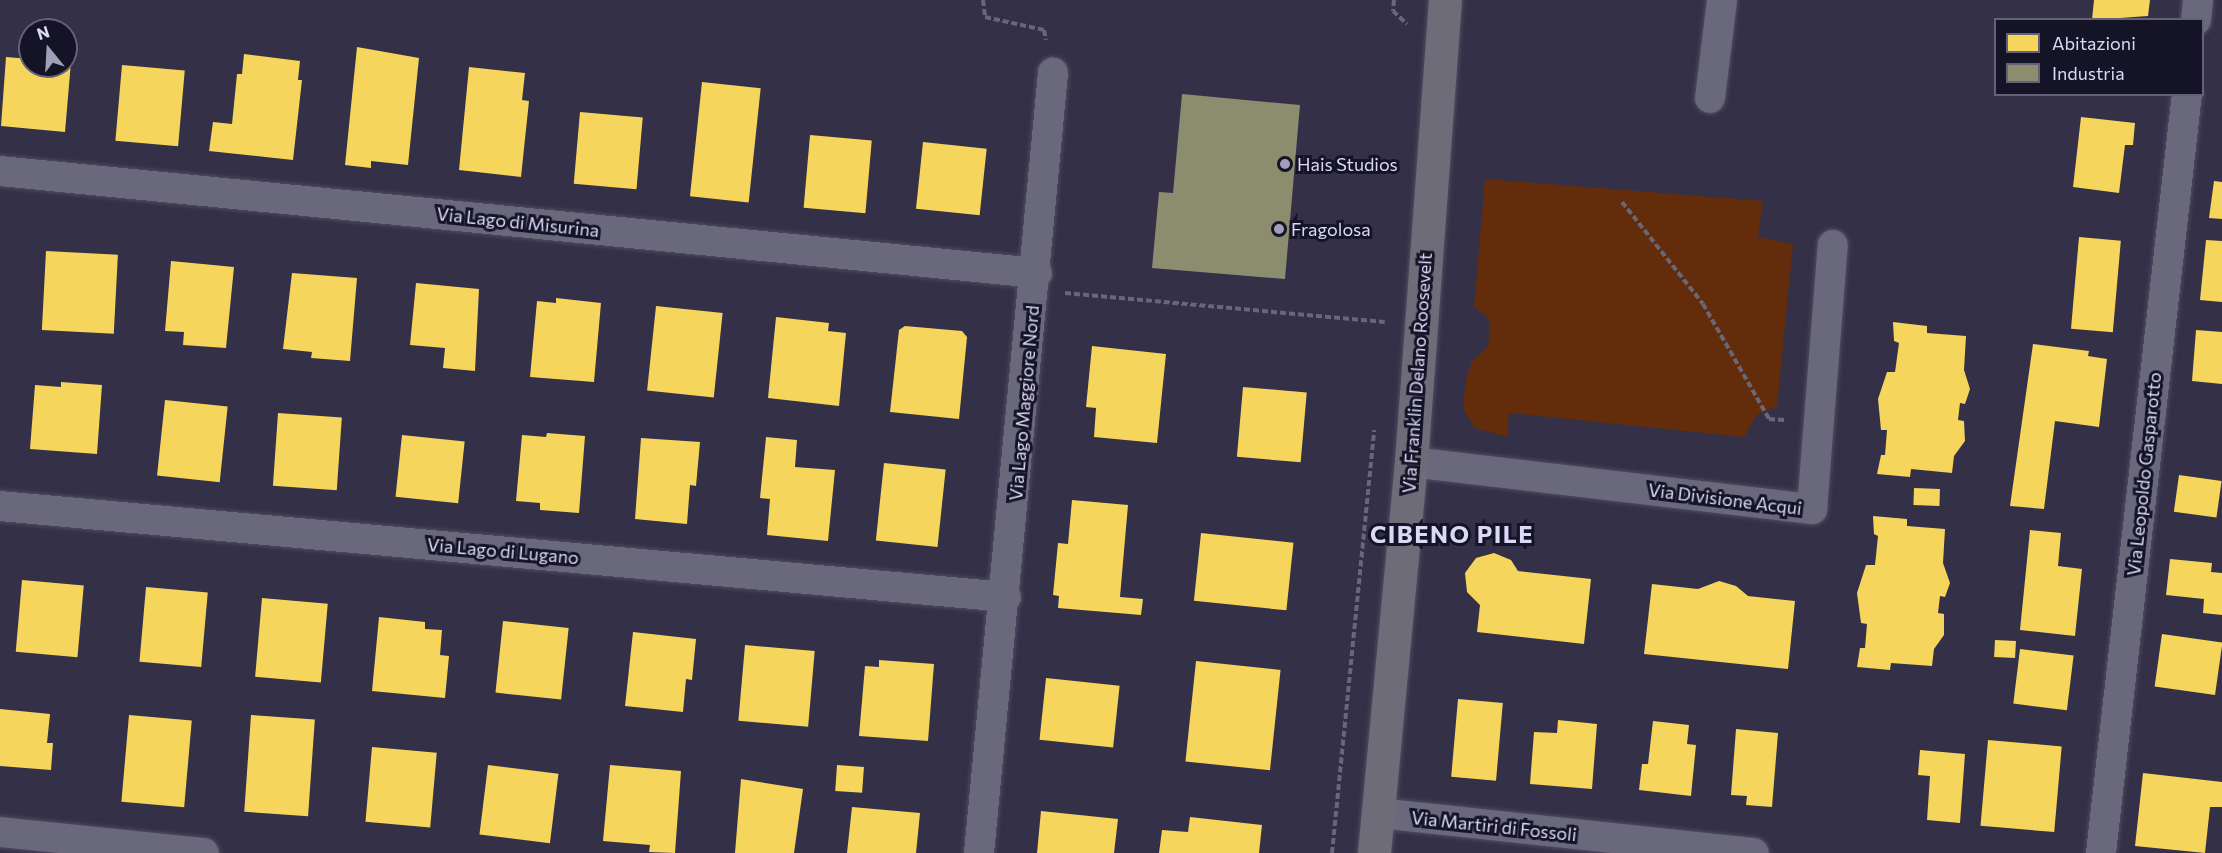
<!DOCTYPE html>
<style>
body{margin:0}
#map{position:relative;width:2222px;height:853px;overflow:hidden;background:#333048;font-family:Commissioner,sans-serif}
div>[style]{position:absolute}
.green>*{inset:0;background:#632c0a}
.homes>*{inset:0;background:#f6d55c;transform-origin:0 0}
.industry>*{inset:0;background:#8c8c6e}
.path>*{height:4px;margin-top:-2px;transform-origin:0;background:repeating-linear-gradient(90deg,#686677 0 6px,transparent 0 9px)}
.roads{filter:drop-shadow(0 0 2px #4f4c60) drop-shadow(0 0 2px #4f4c60)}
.street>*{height:30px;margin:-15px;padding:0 15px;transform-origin:15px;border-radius:15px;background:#6a687b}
.secondary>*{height:33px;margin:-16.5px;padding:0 16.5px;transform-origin:16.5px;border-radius:16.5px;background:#6e6c78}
.dots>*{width:16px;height:16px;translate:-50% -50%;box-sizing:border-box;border:3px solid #151326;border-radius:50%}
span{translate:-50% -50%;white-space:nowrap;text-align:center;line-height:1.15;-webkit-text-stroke:6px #151326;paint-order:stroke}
.poi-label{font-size:18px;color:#dbd9f6}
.left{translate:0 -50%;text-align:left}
.street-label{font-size:18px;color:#dbd9f6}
.district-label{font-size:24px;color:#dbd9f6;font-weight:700;letter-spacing:1.5px}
.legend{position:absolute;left:1994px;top:18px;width:210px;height:78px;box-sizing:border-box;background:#151326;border:2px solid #646279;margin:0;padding:8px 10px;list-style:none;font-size:18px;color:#dbd9f6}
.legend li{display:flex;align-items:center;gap:12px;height:30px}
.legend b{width:30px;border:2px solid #646279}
.north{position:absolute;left:18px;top:18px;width:60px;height:60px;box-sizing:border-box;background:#151326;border:2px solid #646279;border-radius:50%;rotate:342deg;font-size:16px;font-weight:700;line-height:24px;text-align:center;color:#dbd9f6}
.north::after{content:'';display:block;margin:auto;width:21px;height:27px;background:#a09eb9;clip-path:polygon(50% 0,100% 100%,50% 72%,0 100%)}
</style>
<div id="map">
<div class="green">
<div style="clip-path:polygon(1485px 179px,1763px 201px,1758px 237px,1793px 244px,1777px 406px,1757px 415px,1744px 437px,1509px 413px,1507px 437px,1475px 428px,1463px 409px,1466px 379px,1472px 361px,1488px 347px,1490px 321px,1474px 306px)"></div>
</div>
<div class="homes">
<div style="clip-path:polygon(2094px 0,2150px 0,2148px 16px,2092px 20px)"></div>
<div style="clip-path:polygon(357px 47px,419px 58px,408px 165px,371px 161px,371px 168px,345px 165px)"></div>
<div style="clip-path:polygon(244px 54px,300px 61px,298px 80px,302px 80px,293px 160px,209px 151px,213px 122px,232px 124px,237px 74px,242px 74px)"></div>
<div style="clip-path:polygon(6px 57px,30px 59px,30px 66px,66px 66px,66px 62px,71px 62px,65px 132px,1px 126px)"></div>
<div style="left:122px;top:65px;width:63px;height:76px;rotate:5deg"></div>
<div style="clip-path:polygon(469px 67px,525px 73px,522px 100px,529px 101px,521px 177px,459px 170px)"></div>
<div style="left:702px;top:82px;width:59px;height:115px;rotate:6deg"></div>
<div style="left:580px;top:112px;width:63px;height:72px;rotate:5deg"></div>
<div style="clip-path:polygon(2081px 117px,2135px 123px,2133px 145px,2125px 145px,2119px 193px,2073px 187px)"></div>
<div style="left:810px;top:135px;width:62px;height:73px;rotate:5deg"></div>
<div style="left:923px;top:142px;width:64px;height:67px;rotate:6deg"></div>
<div style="clip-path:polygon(2214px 181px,2222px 182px,2222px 219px,2209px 218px)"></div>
<div style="left:2079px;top:237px;width:42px;height:92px;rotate:5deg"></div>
<div style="clip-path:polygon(2206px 240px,2222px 241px,2222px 302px,2200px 300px)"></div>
<div style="left:46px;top:251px;width:72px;height:79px;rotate:3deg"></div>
<div style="clip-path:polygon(171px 261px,234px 267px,226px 348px,183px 345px,184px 332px,165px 331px)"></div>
<div style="clip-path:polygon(292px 273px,357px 278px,350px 361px,311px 358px,312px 352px,283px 349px)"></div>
<div style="clip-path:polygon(416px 283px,479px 289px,475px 371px,443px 368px,445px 348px,410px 345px)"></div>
<div style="clip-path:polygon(556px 298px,601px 303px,594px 382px,530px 377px,537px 301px,556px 303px)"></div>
<div style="left:656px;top:306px;width:67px;height:85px;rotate:6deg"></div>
<div style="clip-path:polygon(776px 317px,829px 323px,828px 331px,846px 333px,839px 406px,768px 398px)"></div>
<div style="clip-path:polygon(1893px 322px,1927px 326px,1927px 333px,1966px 336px,1964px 370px,1970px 389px,1965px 404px,1960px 403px,1958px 420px,1964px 421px,1965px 441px,1954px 456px,1952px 473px,1911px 469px,1910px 477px,1877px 474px,1881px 455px,1885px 455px,1887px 430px,1881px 430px,1878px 399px,1887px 372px,1895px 372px,1899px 343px,1894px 341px)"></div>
<div style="clip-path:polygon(905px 326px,962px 331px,967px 337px,959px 419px,890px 412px,899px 330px)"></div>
<div style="clip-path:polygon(2196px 330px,2222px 332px,2222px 384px,2192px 381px)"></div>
<div style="clip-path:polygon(2033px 344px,2089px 351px,2088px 356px,2107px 359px,2099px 427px,2055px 421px,2044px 509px,2010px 506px)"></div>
<div style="clip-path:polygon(1092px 346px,1166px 354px,1157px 443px,1094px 437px,1096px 408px,1086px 407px)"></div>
<div style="clip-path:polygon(61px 382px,102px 385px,97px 454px,30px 449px,35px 385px,61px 387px)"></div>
<div style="left:1243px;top:387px;width:64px;height:70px;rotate:5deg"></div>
<div style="left:165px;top:400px;width:63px;height:76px;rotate:6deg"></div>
<div style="left:278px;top:413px;width:64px;height:73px;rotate:4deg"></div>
<div style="clip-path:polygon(547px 433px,585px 436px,579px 513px,540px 510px,540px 503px,516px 501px,522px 435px,546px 437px)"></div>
<div style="left:402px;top:435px;width:63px;height:62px;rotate:6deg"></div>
<div style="clip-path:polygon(766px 437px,797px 440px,795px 467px,835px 470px,828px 541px,767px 535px,770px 499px,760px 498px)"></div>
<div style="clip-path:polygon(641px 438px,700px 442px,696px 486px,690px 485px,687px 524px,635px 519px)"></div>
<div style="left:884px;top:463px;width:62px;height:78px;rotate:6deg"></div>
<div style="left:2179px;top:475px;width:43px;height:37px;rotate:8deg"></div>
<div style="left:1914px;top:488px;width:26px;height:17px;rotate:2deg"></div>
<div style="clip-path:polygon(1072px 500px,1128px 505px,1120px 597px,1143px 599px,1141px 615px,1058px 608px,1059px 596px,1053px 595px,1058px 543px,1068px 544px)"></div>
<div style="clip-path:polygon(1873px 516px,1907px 519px,1907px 526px,1945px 529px,1943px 563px,1950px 583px,1945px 597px,1940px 596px,1938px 613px,1944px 614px,1944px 635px,1934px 649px,1932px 666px,1891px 663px,1890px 670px,1857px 667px,1860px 648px,1865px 648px,1867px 624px,1861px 623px,1857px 593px,1866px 565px,1875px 565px,1878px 536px,1874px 534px)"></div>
<div style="clip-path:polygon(2030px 530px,2061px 533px,2058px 566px,2082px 569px,2075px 636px,2020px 630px)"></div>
<div style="left:1201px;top:533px;width:93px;height:68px;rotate:6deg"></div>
<div style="clip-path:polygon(1494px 553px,1511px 560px,1518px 571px,1591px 579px,1584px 644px,1477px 632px,1480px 605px,1467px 592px,1465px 573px,1476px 558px)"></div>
<div style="clip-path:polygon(2170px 559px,2212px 563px,2211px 572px,2222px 573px,2222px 615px,2203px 613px,2204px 599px,2166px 595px)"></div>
<div style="left:22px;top:580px;width:62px;height:72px;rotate:5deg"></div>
<div style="clip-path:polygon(1719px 581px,1736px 586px,1748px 596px,1795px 601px,1788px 669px,1644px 654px,1652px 584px,1698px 589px)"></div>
<div style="left:146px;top:587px;width:62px;height:75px;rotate:5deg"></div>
<div style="left:262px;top:598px;width:66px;height:79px;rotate:5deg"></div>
<div style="clip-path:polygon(379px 617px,425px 622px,425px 629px,442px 630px,440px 655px,449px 656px,445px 698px,372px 691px)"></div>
<div style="left:503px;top:621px;width:66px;height:72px;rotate:6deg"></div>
<div style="clip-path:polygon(633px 632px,696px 639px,692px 680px,686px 679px,683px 712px,625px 706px)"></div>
<div style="left:2162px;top:634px;width:61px;height:53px;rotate:8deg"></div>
<div style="left:1995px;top:640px;width:21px;height:17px;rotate:3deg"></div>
<div style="left:745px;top:645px;width:70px;height:76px;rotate:5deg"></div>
<div style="left:2020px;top:649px;width:54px;height:55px;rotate:7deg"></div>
<div style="clip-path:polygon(879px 660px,934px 664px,928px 741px,859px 736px,865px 666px,879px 667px)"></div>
<div style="left:1196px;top:661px;width:85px;height:101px;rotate:6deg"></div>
<div style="left:1046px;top:678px;width:74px;height:62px;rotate:6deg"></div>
<div style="left:1458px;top:699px;width:45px;height:78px;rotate:5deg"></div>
<div style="clip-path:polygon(0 709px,50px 714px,47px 743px,53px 743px,51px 770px,0 766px)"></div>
<div style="left:129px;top:715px;width:63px;height:87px;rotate:5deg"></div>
<div style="left:251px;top:715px;width:64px;height:97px;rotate:4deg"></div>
<div style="clip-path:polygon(1558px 720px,1597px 724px,1592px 789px,1530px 784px,1534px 732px,1557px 733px)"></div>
<div style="clip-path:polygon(1653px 721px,1689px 725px,1687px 744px,1696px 745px,1691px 796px,1639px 790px,1642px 764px,1648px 764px)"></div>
<div style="clip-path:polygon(1736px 729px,1778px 733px,1772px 807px,1746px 805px,1747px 796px,1731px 795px)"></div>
<div style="left:1988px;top:740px;width:74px;height:86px;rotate:5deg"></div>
<div style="left:372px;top:747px;width:65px;height:75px;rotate:5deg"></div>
<div style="clip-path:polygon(1920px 750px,1965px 754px,1960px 823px,1927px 820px,1930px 776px,1918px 775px)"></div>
<div style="left:488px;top:765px;width:71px;height:70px;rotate:7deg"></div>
<div style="clip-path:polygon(610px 765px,681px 771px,675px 853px,649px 852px,650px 845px,603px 841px)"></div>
<div style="left:837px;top:765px;width:27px;height:26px;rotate:4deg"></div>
<div style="clip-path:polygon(2143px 773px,2222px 782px,2222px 807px,2210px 807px,2205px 853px,2135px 846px)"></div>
<div style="clip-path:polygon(741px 779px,803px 789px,794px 853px,735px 853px)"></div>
<div style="clip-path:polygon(852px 807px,920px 813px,916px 853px,847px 853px)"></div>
<div style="clip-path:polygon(1041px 811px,1118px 819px,1114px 853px,1037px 853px)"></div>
<div style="clip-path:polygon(1190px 817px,1262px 825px,1259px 853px,1159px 853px,1162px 830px,1188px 832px)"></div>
</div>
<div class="industry">
<div style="clip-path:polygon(1182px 94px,1300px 105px,1285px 279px,1152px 268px,1159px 192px,1173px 193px)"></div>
</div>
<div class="path">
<div style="left:983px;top:0;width:17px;rotate:83deg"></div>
<div style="left:985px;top:17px;width:60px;rotate:12.4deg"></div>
<div style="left:1044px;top:30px;width:10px;rotate:79deg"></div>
<div style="left:1394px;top:0;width:11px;rotate:95deg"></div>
<div style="left:1393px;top:11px;width:19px;rotate:43deg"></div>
<div style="left:1622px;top:202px;width:130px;rotate:51.5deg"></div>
<div style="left:1703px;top:304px;width:133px;rotate:60.1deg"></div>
<div style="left:1769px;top:419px;width:16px;rotate:4deg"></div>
<div style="left:1065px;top:293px;width:321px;rotate:5.2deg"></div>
<div style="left:1332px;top:853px;width:425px;rotate:-84.3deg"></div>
</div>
<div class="roads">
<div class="street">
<div style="left:2196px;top:20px;width:20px;rotate:-84deg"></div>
<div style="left:1710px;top:98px;width:99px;rotate:-83deg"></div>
<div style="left:0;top:171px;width:1042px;rotate:5.62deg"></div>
<div style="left:1411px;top:462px;width:404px;rotate:6.7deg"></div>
<div style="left:1812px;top:509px;width:265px;rotate:-85.5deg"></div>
<div style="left:0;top:506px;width:1010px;rotate:5.17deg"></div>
<div style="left:1378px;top:813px;width:378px;rotate:6.1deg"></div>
<div style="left:0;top:832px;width:205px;rotate:5.9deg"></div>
<div style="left:979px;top:853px;width:784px;rotate:-84.58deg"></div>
<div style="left:2101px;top:853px;width:764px;rotate:-83.54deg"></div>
</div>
<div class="secondary">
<div style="left:1374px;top:853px;width:393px;rotate:-84.6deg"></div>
<div style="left:1411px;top:462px;width:463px;rotate:-85.8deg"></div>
</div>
</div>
<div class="dots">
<div style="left:1285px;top:164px;background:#a09eb9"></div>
<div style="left:1279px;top:229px;background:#a09eb9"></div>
</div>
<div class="poi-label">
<span class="left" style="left:1297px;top:164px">Hais Studios</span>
<span class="left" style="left:1291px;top:229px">Fragolosa</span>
</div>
<div class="street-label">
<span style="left:518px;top:222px;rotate:6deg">Via Lago di Misurina</span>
<span style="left:1417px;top:373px;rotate:-86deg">Via Franklin Delano Roosevelt</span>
<span style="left:1024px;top:403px;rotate:-85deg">Via Lago Maggiore Nord</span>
<span style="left:2144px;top:474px;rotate:-84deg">Via Leopoldo Gasparotto</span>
<span style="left:1725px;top:499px;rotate:7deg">Via Divisione Acqui</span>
<span style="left:503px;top:551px;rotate:5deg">Via Lago di Lugano</span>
<span style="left:1494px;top:826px;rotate:6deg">Via Martiri di Fossoli</span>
</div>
<div class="district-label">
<span style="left:1452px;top:534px">CIBENO PILE</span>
</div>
<ul class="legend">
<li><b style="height:16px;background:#f6d55c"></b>Abitazioni</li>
<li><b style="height:16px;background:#8c8c6e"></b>Industria</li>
</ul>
<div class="north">N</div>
</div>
